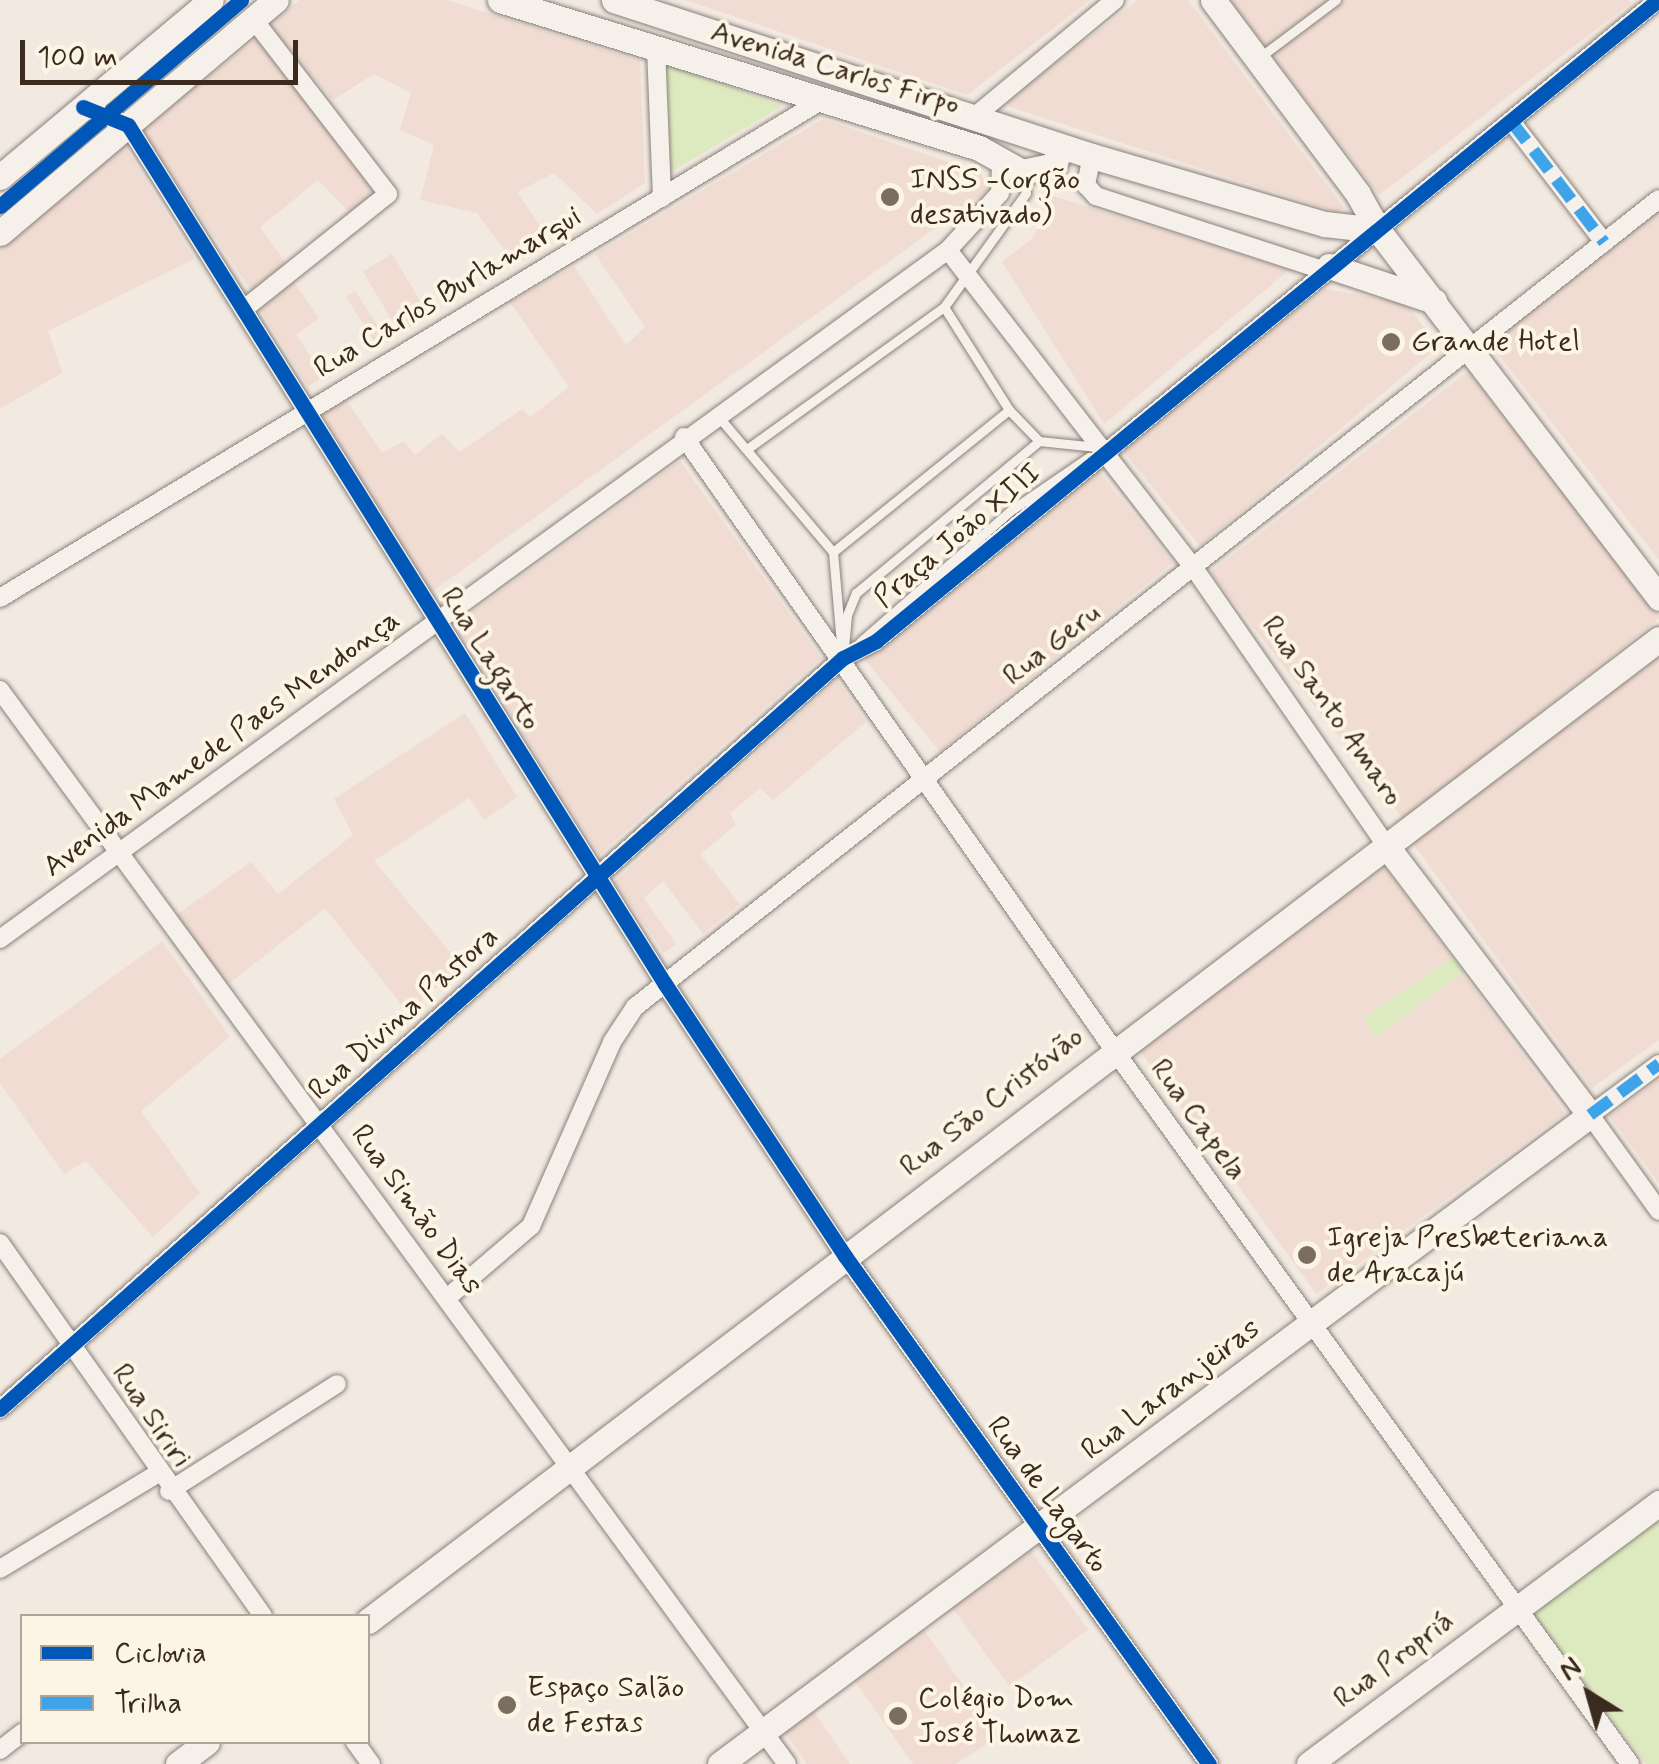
<!DOCTYPE html>
<meta charset="utf-8">
<style>
body{margin:0}
#map{position:relative;width:1659px;height:1764px;overflow:hidden;background:#f2e9e1;font-family:Mynerve,sans-serif}
div>[style]{position:absolute}
.built>*{inset:0;background:#f0dcd2;transform-origin:0 0}
.green>*{inset:0;background:#ddeabf}
.roads{filter:drop-shadow(0 0 2px #88817b) drop-shadow(0 0 2px #88817b)}
.lane>*{height:9px;margin:-4.5px;padding:0 4.5px;transform-origin:4.5px;border-radius:4.5px;background:#f5f1ea}
.street>*{height:18px;margin:-9px;padding:0 9px;transform-origin:9px;border-radius:9px;background:#f5f1ea}
.secondary>*{height:25px;margin:-12.5px;padding:0 12.5px;transform-origin:12.5px;border-radius:12.5px;background:#f5f1ea}
.quiet>*{height:12px;margin-top:-6px;transform-origin:0;background:repeating-linear-gradient(90deg,#3fa3ea 0 25px,transparent 0 37px)}
.cycleway>*{height:15px;margin:-7.5px;padding:0 7.5px;transform-origin:7.5px;border-radius:7.5px;background:#0057b8}
.dots>*{width:28px;height:28px;translate:-50% -50%;box-sizing:border-box;border:5px solid #fcf5e5;border-radius:50%}
span{translate:-50% -50%;white-space:nowrap;text-align:center;line-height:1.15;-webkit-text-stroke:8px #fcf5e5;paint-order:stroke}
.street-label{font-size:30px;color:#3b2a1e}
.poi-label{font-size:30px;color:#3b2a1e}
.left{translate:0 -50%;text-align:left}
.legend{position:absolute;left:20px;top:1614px;width:350px;height:130px;box-sizing:border-box;background:#fcf5e5;border:2px solid #afa495;margin:0;padding:12px 18px;list-style:none;font-size:30px;color:#3b2a1e}
.legend li{display:flex;align-items:center;gap:20px;height:50px}
.legend b{width:50px;border:2px solid #afa495}
.north{position:absolute;left:1539px;top:1644px;width:100px;height:100px;-webkit-text-stroke:8px #fcf5e5;paint-order:stroke;rotate:323deg;font-size:28px;font-weight:700;line-height:40px;text-align:center;color:#3b2a1e}
.north::after{content:'';display:block;margin:auto;width:35px;height:45px;background:#3b2a1e;clip-path:polygon(50% 0,100% 100%,50% 72%,0 100%)}
.scale{position:absolute;left:20px;top:40px;width:278px;height:45px;box-sizing:border-box;border:5px solid #3b2a1e;border-top:0;padding-left:12px;font-size:30px;line-height:35px;white-space:nowrap;color:#3b2a1e;-webkit-text-stroke:8px #fcf5e5;paint-order:stroke}
</style>
<div id="map">
<div class="built">
<div style="clip-path:polygon(299px 0,447px 0,640px 61px,645px 183px,597px 214px,554px 173px,517px 192px,551px 242px,515px 264px,477px 213px,420px 200px,434px 145px,400px 130px,411px 93px,374px 74px,333px 100px,270px 26px)"></div>
<div style="clip-path:polygon(685px 0,1090px 0,967px 95px)"></div>
<div style="clip-path:polygon(1138px 0,1188px 0,1344px 208px,1337px 212px,1010px 107px,1007px 100px)"></div>
<div style="clip-path:polygon(1230px 0,1629px 0,1631px 3px,1379px 195px)"></div>
<div style="clip-path:polygon(260px 36px,382px 193px,354px 217px,318px 180px,260px 227px,288px 266px,253px 293px,141px 129px)"></div>
<div style="clip-path:polygon(823px 119px,981px 173px,988px 190px,430px 593px,321px 411px,345px 398px,382px 453px,404px 441px,415px 455px,442px 434px,460px 452px,522px 409px,530px 417px,569px 387px,510px 302px,574px 266px,626px 345px,645px 327px,595px 254px)"></div>
<div style="clip-path:polygon(123px 143px,194px 259px,48px 331px,62px 373px,0 409px,0 248px)"></div>
<div style="clip-path:polygon(1053px 196px,1289px 270px,1104px 424px,1002px 262px,1033px 238px)"></div>
<div style="clip-path:polygon(1659px 211px,1659px 560px,1488px 341px)"></div>
<div style="left:392px;top:254px;width:72px;height:34px;rotate:59deg"></div>
<div style="clip-path:polygon(293px 281px,319px 318px,296px 334px,323px 376px,308px 387px,258px 306px)"></div>
<div style="clip-path:polygon(1325px 289px,1406px 303px,1438px 347px,1200px 546px,1120px 447px)"></div>
<div style="left:355px;top:291px;width:60px;height:11px;rotate:57deg"></div>
<div style="left:1468px;top:371px;width:313px;height:327px;rotate:52deg"></div>
<div style="clip-path:polygon(680px 461px,821px 658px,599px 855px,455px 624px)"></div>
<div style="left:1096px;top:468px;width:122px;height:300px;rotate:51deg"></div>
<div style="clip-path:polygon(1659px 657px,1659px 1040px,1592px 1088px,1411px 841px)"></div>
<div style="clip-path:polygon(837px 680px,866px 722px,773px 800px,760px 788px,730px 813px,736px 825px,700px 854px,740px 904px,703px 934px,663px 881px,644px 898px,676px 944px,664px 953px,614px 882px)"></div>
<div style="clip-path:polygon(465px 713px,517px 797px,484px 820px,469px 798px,374px 861px,460px 964px,408px 1013px,325px 908px,226px 986px,172px 918px,251px 862px,278px 894px,353px 835px,334px 799px)"></div>
<div style="left:1385px;top:866px;width:306px;height:307px;rotate:54deg"></div>
<div style="clip-path:polygon(162px 941px,230px 1037px,141px 1111px,200px 1193px,153px 1237px,86px 1161px,64px 1174px,0 1083px,0 1059px)"></div>
<div style="clip-path:polygon(1659px 1079px,1659px 1183px,1609px 1116px)"></div>
<div style="left:1031px;top:1551px;width:97px;height:97px;rotate:54deg"></div>
<div style="clip-path:polygon(923px 1629px,999px 1736px,956px 1764px,913px 1764px,854px 1680px)"></div>
<div style="clip-path:polygon(813px 1710px,850px 1764px,807px 1764px,785px 1733px)"></div>
</div>
<div class="green">
<div style="clip-path:polygon(666px 62px,782px 106px,671px 172px)"></div>
<div style="clip-path:polygon(1452px 957px,1464px 972px,1375px 1038px,1363px 1018px)"></div>
<div style="clip-path:polygon(1659px 1515px,1659px 1764px,1646px 1764px,1530px 1610px)"></div>
</div>
<div class="roads">
<div class="lane">
<div style="left:1260px;top:57px;width:95px;rotate:-36.9deg"></div>
<div style="left:944px;top:307px;width:122px;rotate:57.7deg"></div>
<div style="left:1009px;top:410px;width:43px;rotate:45.9deg"></div>
<div style="left:718px;top:416px;width:178px;rotate:49.8deg"></div>
<div style="left:833px;top:552px;width:91px;rotate:85deg"></div>
<div style="left:747px;top:449px;width:243px;rotate:-35.8deg"></div>
<div style="left:944px;top:307px;width:140px;rotate:-54.3deg"></div>
<div style="left:1026px;top:193px;width:17px;rotate:-97deg"></div>
<div style="left:833px;top:552px;width:226px;rotate:-38.9deg"></div>
<div style="left:860px;top:642px;width:199px;rotate:-41.1deg"></div>
<div style="left:1010px;top:511px;width:96px;rotate:-34.4deg"></div>
<div style="left:843px;top:658px;width:43px;rotate:-84.7deg"></div>
<div style="left:847px;top:615px;width:24px;rotate:-68deg"></div>
<div style="left:856px;top:593px;width:238px;rotate:-39.7deg"></div>
<div style="left:1039px;top:441px;width:58px;rotate:5.9deg"></div>
</div>
<div class="street">
<div style="left:656px;top:48px;width:150px;rotate:87.7deg"></div>
<div style="left:83px;top:107px;width:48px;rotate:21.8deg"></div>
<div style="left:128px;top:125px;width:1013px;rotate:57.99deg"></div>
<div style="left:665px;top:984px;width:326px;rotate:56.5deg"></div>
<div style="left:845px;top:1256px;width:625px;rotate:54.38deg"></div>
<div style="left:974px;top:117px;width:183px;rotate:-39.7deg"></div>
<div style="left:1511px;top:121px;width:153px;rotate:52.5deg"></div>
<div style="left:1092px;top:156px;width:30px;rotate:102deg"></div>
<div style="left:1086px;top:185px;width:15px;rotate:48deg"></div>
<div style="left:1096px;top:196px;width:239px;rotate:18.1deg"></div>
<div style="left:948px;top:250px;width:402px;rotate:52.3deg"></div>
<div style="left:1194px;top:568px;width:337px;rotate:55.3deg"></div>
<div style="left:244px;top:309px;width:184px;rotate:-38.6deg"></div>
<div style="left:388px;top:194px;width:220px;rotate:-127.6deg"></div>
<div style="left:684px;top:437px;width:749px;rotate:54.95deg"></div>
<div style="left:1114px;top:1050px;width:881px;rotate:54.14deg"></div>
<div style="left:0;top:598px;width:963px;rotate:-31.2deg"></div>
<div style="left:0;top:690px;width:1331px;rotate:53.77deg"></div>
<div style="left:0;top:939px;width:1172px;rotate:-36.01deg"></div>
<div style="left:948px;top:250px;width:77px;rotate:-47.6deg"></div>
<div style="left:1000px;top:193px;width:30px;rotate:-88deg"></div>
<div style="left:1659px;top:1064px;width:86px;rotate:143.5deg"></div>
<div style="left:1590px;top:1115px;width:118px;rotate:54.3deg"></div>
<div style="left:0;top:1243px;width:456px;rotate:54.8deg"></div>
<div style="left:447px;top:1298px;width:111px;rotate:-40.6deg"></div>
<div style="left:531px;top:1226px;width:201px;rotate:-66.2deg"></div>
<div style="left:612px;top:1042px;width:42px;rotate:-56.7deg"></div>
<div style="left:635px;top:1007px;width:1304px;rotate:-38.28deg"></div>
<div style="left:0;top:1409px;width:1129px;rotate:-41.7deg"></div>
<div style="left:843px;top:658px;width:37px;rotate:-27deg"></div>
<div style="left:876px;top:641px;width:1011px;rotate:-39.34deg"></div>
<div style="left:169px;top:1491px;width:199px;rotate:-32.5deg"></div>
<div style="left:0;top:1569px;width:184px;rotate:-31.2deg"></div>
<div style="left:355px;top:1742px;width:27px;rotate:54deg"></div>
<div style="left:0;top:1750px;width:28px;rotate:-38deg"></div>
</div>
<div class="secondary">
<div style="left:500px;top:0;width:501px;rotate:17.17deg"></div>
<div style="left:979px;top:148px;width:49px;rotate:29.2deg"></div>
<div style="left:1022px;top:172px;width:33px;rotate:-12deg"></div>
<div style="left:1054px;top:165px;width:20px;rotate:-70deg"></div>
<div style="left:614px;top:0;width:503px;rotate:18.07deg"></div>
<div style="left:1092px;top:156px;width:243px;rotate:16.3deg"></div>
<div style="left:1325px;top:224px;width:53px;rotate:6.5deg"></div>
<div style="left:1213px;top:0;width:242px;rotate:53.2deg"></div>
<div style="left:1358px;top:194px;width:41px;rotate:60.9deg"></div>
<div style="left:1378px;top:230px;width:463px;rotate:52.6deg"></div>
<div style="left:0;top:177px;width:275px;rotate:-40deg"></div>
<div style="left:0;top:233px;width:361px;rotate:-40.2deg"></div>
<div style="left:1329px;top:266px;width:111px;rotate:18.4deg"></div>
<div style="left:368px;top:1621px;width:1622px;rotate:-37.26deg"></div>
<div style="left:178px;top:1764px;width:36px;rotate:-37deg"></div>
<div style="left:720px;top:1764px;width:1085px;rotate:-36.72deg"></div>
<div style="left:1590px;top:1115px;width:338px;rotate:-127.1deg"></div>
<div style="left:1309px;top:1764px;width:437px;rotate:-36.7deg"></div>
</div>
</div>
<div class="quiet">
<div style="left:1511px;top:121px;width:153px;rotate:52.5deg"></div>
<div style="left:1590px;top:1115px;width:86px;rotate:-36.5deg"></div>
</div>
<div class="cycleway">
<div style="left:83px;top:107px;width:48px;rotate:21.8deg"></div>
<div style="left:128px;top:125px;width:1013px;rotate:57.99deg"></div>
<div style="left:665px;top:984px;width:326px;rotate:56.5deg"></div>
<div style="left:845px;top:1256px;width:625px;rotate:54.38deg"></div>
<div style="left:0;top:206px;width:317px;rotate:-40.5deg"></div>
<div style="left:0;top:1409px;width:1129px;rotate:-41.7deg"></div>
<div style="left:843px;top:658px;width:37px;rotate:-27deg"></div>
<div style="left:876px;top:641px;width:1011px;rotate:-39.34deg"></div>
</div>
<div class="dots">
<div style="left:890px;top:197px;background:#7b6d62"></div>
<div style="left:1391px;top:342px;background:#7b6d62"></div>
<div style="left:1307px;top:1255px;background:#7b6d62"></div>
<div style="left:507px;top:1705px;background:#7b6d62"></div>
<div style="left:898px;top:1716px;background:#7b6d62"></div>
</div>
<div class="street-label">
<span style="left:835px;top:69px;rotate:17deg">Avenida Carlos Firpo</span>
<span style="left:448px;top:293px;rotate:-31deg">Rua Carlos Burlamarqui</span>
<span style="left:958px;top:536px;rotate:-40deg">Praça João XIII</span>
<span style="left:1052px;top:645px;rotate:-38deg">Rua Geru</span>
<span style="left:490px;top:659px;rotate:58deg">Rua Lagarto</span>
<span style="left:1332px;top:711px;rotate:55deg">Rua Santo Amaro</span>
<span style="left:222px;top:744px;rotate:-36deg">Avenida Mamede Paes Mendonça</span>
<span style="left:404px;top:1014px;rotate:-42deg">Rua Divina Pastora</span>
<span style="left:992px;top:1102px;rotate:-38deg">Rua São Cristóvão</span>
<span style="left:1198px;top:1120px;rotate:54deg">Rua Capela</span>
<span style="left:416px;top:1210px;rotate:54deg">Rua Simão Dias</span>
<span style="left:1171px;top:1390px;rotate:-37deg">Rua Laranjeiras</span>
<span style="left:151px;top:1416px;rotate:56deg">Rua Siriri</span>
<span style="left:1047px;top:1495px;rotate:54deg">Rua de Lagarto</span>
<span style="left:1394px;top:1660px;rotate:-37deg">Rua Propriá</span>
</div>
<div class="poi-label">
<span class="left" style="left:910px;top:197px">INSS -(orgão<br>desativado)</span>
<span class="left" style="left:1411px;top:342px">Grande Hotel</span>
<span class="left" style="left:1327px;top:1255px">Igreja Presbeteriana<br>de Aracajú</span>
<span class="left" style="left:527px;top:1705px">Espaço Salão<br>de Festas</span>
<span class="left" style="left:918px;top:1716px">Colégio Dom<br>José Thomaz</span>
</div>
<ul class="legend">
<li><b style="height:12px;background:#0057b8"></b>Ciclovia</li>
<li><b style="height:12px;background:#3fa3ea"></b>Trilha</li>
</ul>
<div class="north">N</div>
<div class="scale">100 m</div>
</div>
